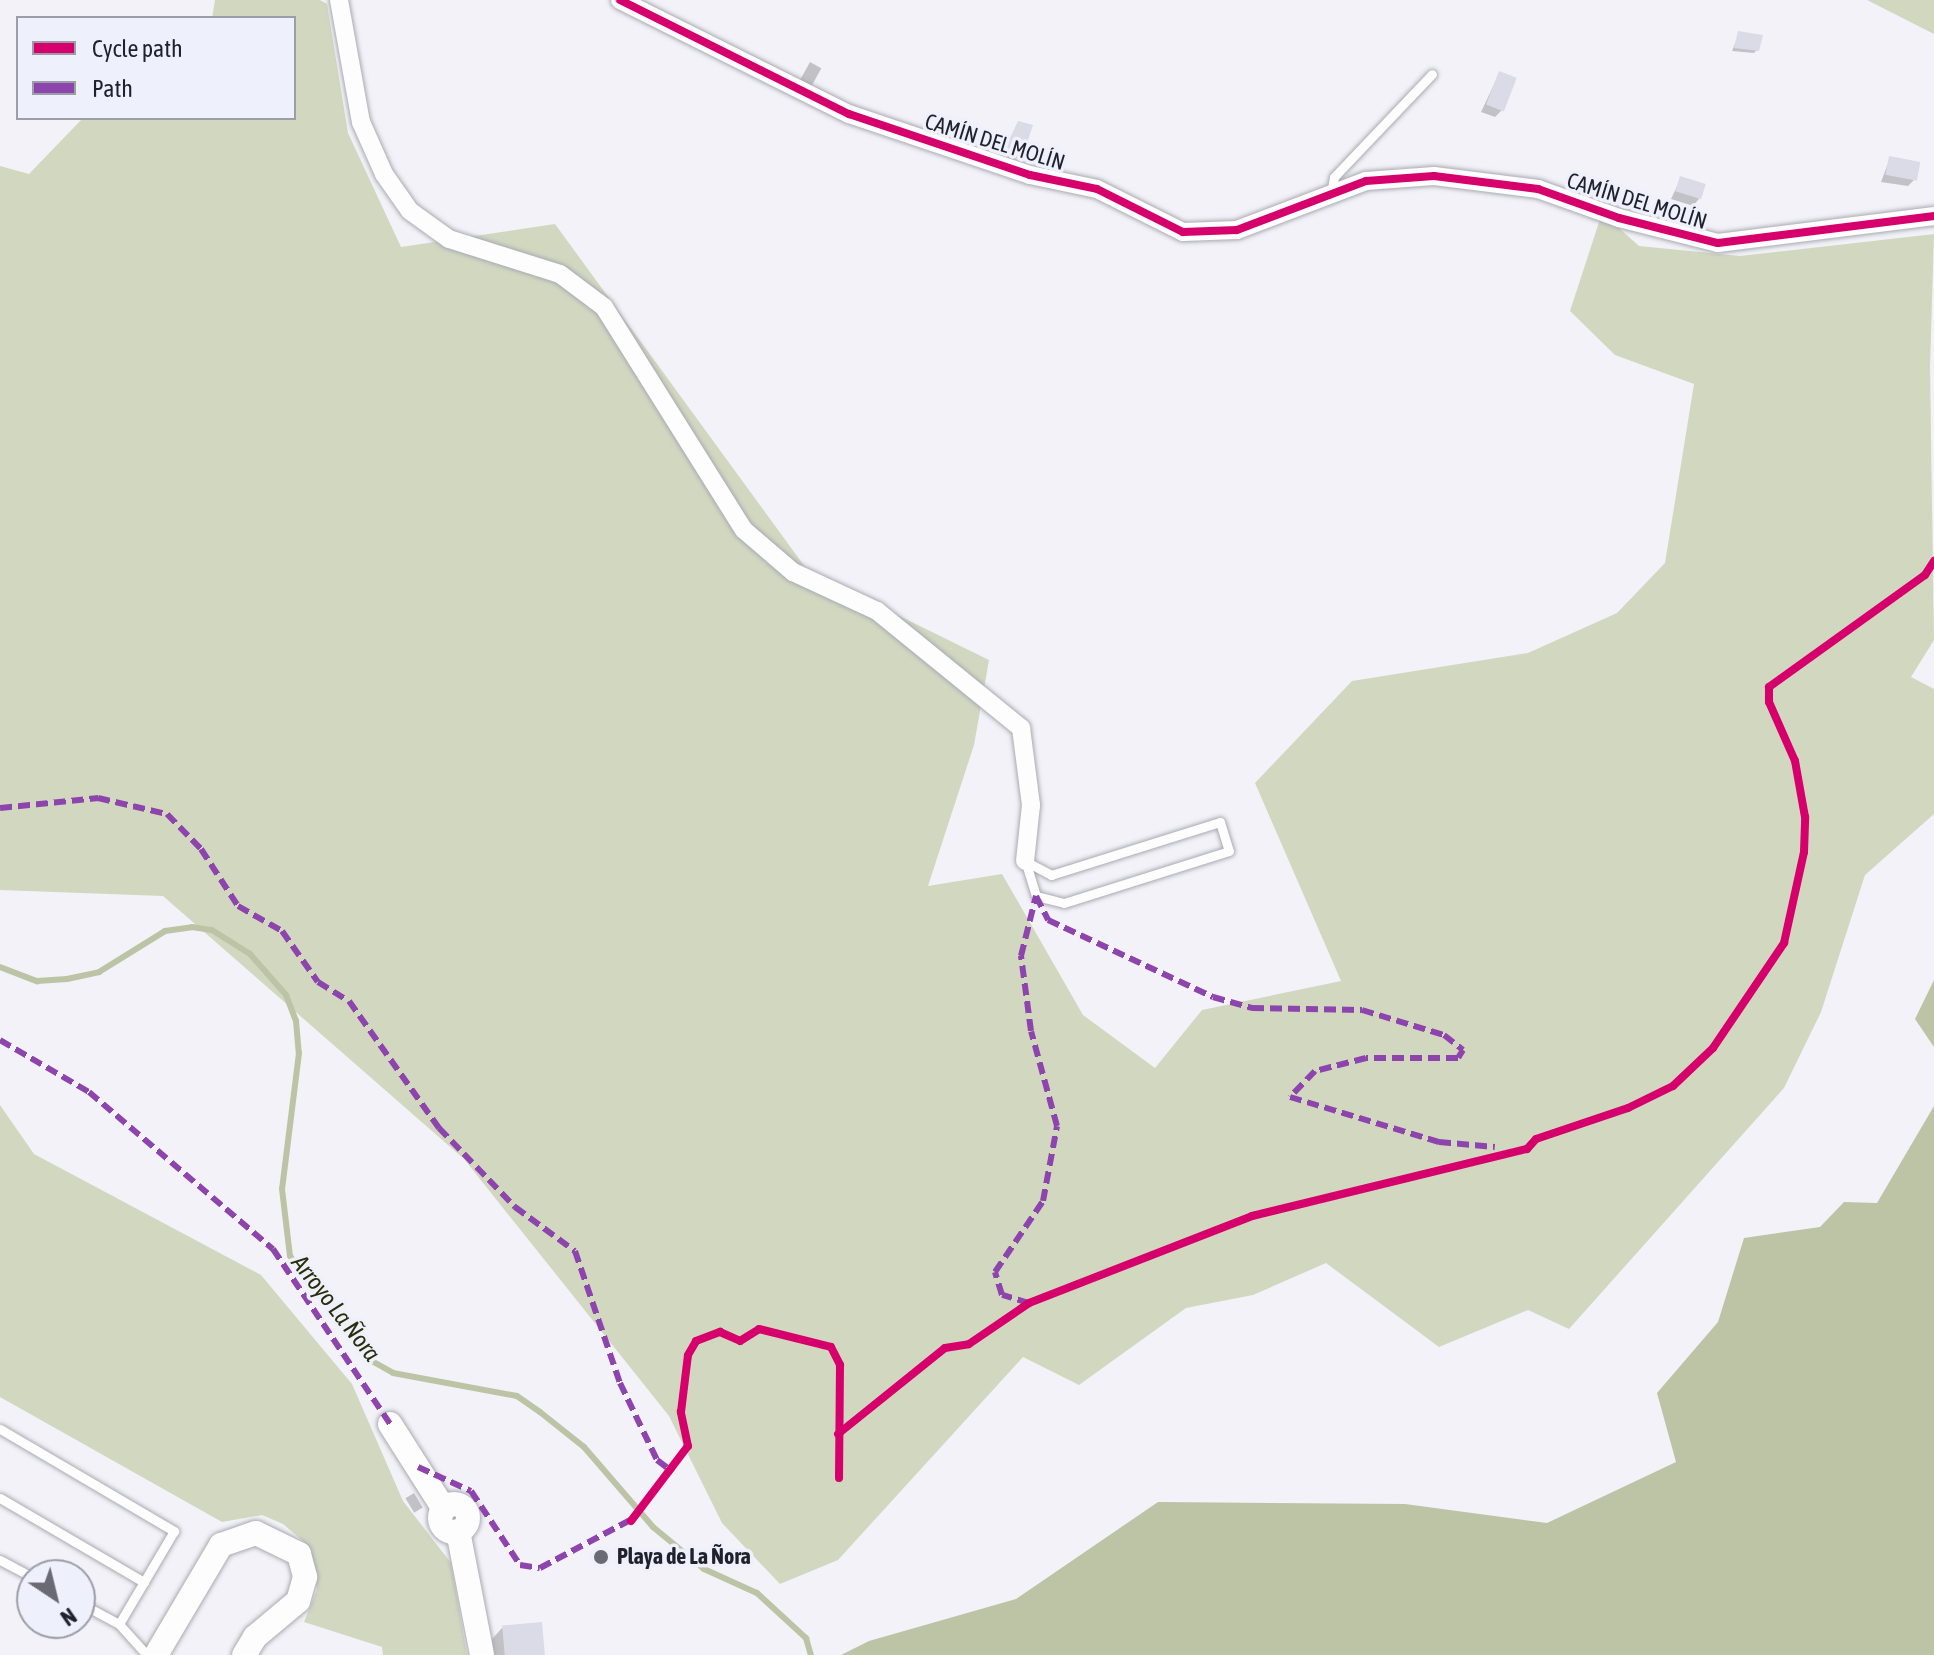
<!DOCTYPE html>
<meta charset="utf-8">
<style>
body{margin:0}
#map{position:relative;width:1934px;height:1655px;overflow:hidden;background:#f2f2f8;font-family:"Asap Condensed",sans-serif}
div>[style]{position:absolute}
.forest>*{inset:0;background:#d2d8c0}
.water>*{inset:0;background:#bcc4a5}
.shadow>*{inset:0;background:#0003;transform-origin:0 0}
.stream>*{height:6px;margin:-3px;padding:0 3px;transform-origin:3px;border-radius:3px;background:#bcc4a5}
.building>*{inset:0;background:#dadbe6;transform-origin:0 0}
.roads{filter:drop-shadow(0 0 2px #aaaab2) drop-shadow(0 0 2px #aaaab2)}
.service>*{height:9px;margin:-4.5px;padding:0 4.5px;transform-origin:4.5px;border-radius:4.5px;background:#fdfdfe}
.minor>*{height:18px;margin:-9px;padding:0 9px;transform-origin:9px;border-radius:9px;background:#fdfdfe}
.tertiary>*{height:24px;margin:-12px;padding:0 12px;transform-origin:12px;border-radius:12px;background:#fdfdfe}
.tertiary>.ring{margin:-12px;padding:0;box-sizing:content-box;background:none;border:24px solid #fdfdfe;border-radius:50%}
.quiet>*{height:6px;margin-top:-3px;transform-origin:0;background:repeating-linear-gradient(90deg,#8e44ad 0 12px,transparent 0 18px)}
.cycleway>*{height:8px;margin:-4px;padding:0 4px;transform-origin:4px;border-radius:4px;background:#d6006c}
.dots>*{width:22px;height:22px;translate:-50% -50%;box-sizing:border-box;border:4px solid #eef0fc;border-radius:50%}
span{translate:-50% -50%;white-space:nowrap;text-align:center;line-height:1.15;-webkit-text-stroke:7px #eef0fc;paint-order:stroke}
.street-label{font-size:22px;color:#1f212c}
.poi-label{font-size:22px;color:#1f212c;font-weight:700}
.left{translate:0 -50%;text-align:left}
.water-label{font-size:24px;color:#282e09;font-style:italic}
.legend{position:absolute;left:16px;top:16px;width:280px;height:104px;box-sizing:border-box;background:#eef0fc;border:2px solid #9b9da9;margin:0;padding:10px 14px;list-style:none;font-size:24px;color:#1f212c}
.legend li{display:flex;align-items:center;gap:16px;height:40px}
.legend b{width:40px;border:2px solid #9b9da9}
.north{position:absolute;left:16px;top:1559px;width:80px;height:80px;box-sizing:border-box;background:#eef0fc;border:2px solid #9b9da9;border-radius:50%;rotate:145deg;font-size:22px;font-weight:700;line-height:32px;text-align:center;color:#1f212c}
.north::after{content:'';display:block;margin:auto;width:28px;height:36px;background:#696a73;clip-path:polygon(50% 0,100% 100%,50% 72%,0 100%)}
</style>
<div id="map">
<div class="forest">
<div style="clip-path:polygon(215px 0,320px 0,327px 4px,348px 133px,401px 247px,555px 224px,808px 571px,989px 660px,974px 745px,928px 886px,1002px 874px,1083px 1015px,1155px 1068px,1202px 1010px,1341px 981px,1255px 783px,1352px 681px,1528px 653px,1617px 613px,1665px 563px,1694px 384px,1615px 355px,1570px 311px,1602px 213px,1639px 246px,1740px 256px,1934px 234px,1930px 368px,1934px 640px,1911px 677px,1934px 689px,1934px 814px,1865px 875px,1821px 1012px,1784px 1088px,1569px 1329px,1528px 1310px,1439px 1347px,1326px 1263px,1253px 1295px,1186px 1308px,1079px 1385px,1023px 1357px,838px 1560px,780px 1584px,722px 1523px,669px 1416px,464px 1159px,163px 896px,0 890px,0 166px,29px 174px,83px 118px,294px 118px,294px 18px,212px 18px)"></div>
<div style="clip-path:polygon(1867px 0,1934px 0,1934px 34px)"></div>
<div style="clip-path:polygon(0 1105px,34px 1154px,261px 1275px,352px 1384px,403px 1501px,451px 1563px,467px 1655px,383px 1655px,382px 1647px,304px 1622px,317px 1590px,313px 1561px,303px 1541px,283px 1524px,262px 1515px,222px 1522px,0 1397px)"></div>
</div>
<div class="water">
<div style="clip-path:polygon(1934px 980px,1934px 1047px,1915px 1019px)"></div>
<div style="clip-path:polygon(1934px 1106px,1934px 1655px,841px 1655px,869px 1641px,1016px 1599px,1158px 1502px,1405px 1504px,1547px 1523px,1676px 1462px,1657px 1393px,1718px 1322px,1744px 1238px,1820px 1227px,1844px 1202px,1877px 1203px)"></div>
</div>
<div class="shadow">
<div style="clip-path:polygon(1739px 34px,1757px 50px,1754px 53px,1732px 51px)"></div>
<div style="left:810px;top:62px;width:13px;height:20px;rotate:29deg"></div>
<div style="clip-path:polygon(1499px 74px,1502px 110px,1495px 117px,1481px 112px)"></div>
<div style="clip-path:polygon(1019px 123px,1021px 154px,1014px 160px,1000px 156px)"></div>
<div style="clip-path:polygon(1890px 158px,1915px 179px,1908px 186px,1881px 182px)"></div>
<div style="clip-path:polygon(1681px 178px,1699px 199px,1693px 206px,1671px 199px)"></div>
<div style="left:414px;top:1493px;width:17px;height:10px;rotate:59deg"></div>
<div style="clip-path:polygon(502px 1628px,543px 1655px,493px 1655px,492px 1639px)"></div>
</div>
<div class="stream">
<div style="left:0;top:967px;width:40px;rotate:21deg"></div>
<div style="left:37px;top:981px;width:30px;rotate:-4deg"></div>
<div style="left:67px;top:979px;width:33px;rotate:-12deg"></div>
<div style="left:99px;top:972px;width:78px;rotate:-31.8deg"></div>
<div style="left:165px;top:931px;width:27px;rotate:-8deg"></div>
<div style="left:192px;top:927px;width:20px;rotate:9deg"></div>
<div style="left:212px;top:930px;width:45px;rotate:32.3deg"></div>
<div style="left:250px;top:954px;width:55px;rotate:48.7deg"></div>
<div style="left:286px;top:995px;width:28px;rotate:69deg"></div>
<div style="left:296px;top:1021px;width:32px;rotate:85deg"></div>
<div style="left:299px;top:1053px;width:137px;rotate:97.1deg"></div>
<div style="left:282px;top:1189px;width:67px;rotate:83.2deg"></div>
<div style="left:290px;top:1256px;width:131px;rotate:52.4deg"></div>
<div style="left:370px;top:1360px;width:26px;rotate:29deg"></div>
<div style="left:393px;top:1373px;width:126px;rotate:10.5deg"></div>
<div style="left:517px;top:1396px;width:28px;rotate:35deg"></div>
<div style="left:540px;top:1412px;width:56px;rotate:38.5deg"></div>
<div style="left:584px;top:1447px;width:106px;rotate:49.2deg"></div>
<div style="left:653px;top:1527px;width:66px;rotate:39.5deg"></div>
<div style="left:704px;top:1569px;width:58px;rotate:24.4deg"></div>
<div style="left:757px;top:1593px;width:67px;rotate:42.6deg"></div>
<div style="left:806px;top:1638px;width:18px;rotate:74deg"></div>
</div>
<div class="building">
<div style="clip-path:polygon(1738px 31px,1763px 35px,1759px 51px,1734px 48px)"></div>
<div style="left:1499px;top:71px;width:19px;height:36px;rotate:21deg"></div>
<div style="clip-path:polygon(1018px 121px,1033px 125px,1023px 155px,1005px 149px)"></div>
<div style="left:1889px;top:156px;width:32px;height:19px;rotate:11deg"></div>
<div style="left:1680px;top:176px;width:27px;height:16px;rotate:17deg"></div>
<div style="left:542px;top:1622px;width:33px;height:40px;rotate:85deg"></div>
</div>
<div class="roads">
<div class="service">
<div style="left:1331px;top:194px;width:17px;rotate:-80deg"></div>
<div style="left:1334px;top:177px;width:142px;rotate:-46.4deg"></div>
<div style="left:1220px;top:822px;width:30px;rotate:73deg"></div>
<div style="left:1229px;top:851px;width:173px;rotate:162.5deg"></div>
<div style="left:1064px;top:903px;width:29px;rotate:-166deg"></div>
<div style="left:1036px;top:896px;width:37px;rotate:-107deg"></div>
<div style="left:1025px;top:861px;width:30px;rotate:28deg"></div>
<div style="left:1051px;top:875px;width:177px;rotate:-17.4deg"></div>
<div style="left:0;top:1429px;width:202px;rotate:30.4deg"></div>
<div style="left:174px;top:1531px;width:108px;rotate:120.6deg"></div>
<div style="left:0;top:1498px;width:167px;rotate:30.3deg"></div>
<div style="left:0;top:1560px;width:36px;rotate:28deg"></div>
<div style="left:80px;top:1603px;width:44px;rotate:28.3deg"></div>
<div style="left:119px;top:1624px;width:42px;rotate:47.9deg"></div>
</div>
<div class="minor">
<div style="left:339px;top:0;width:124px;rotate:79.8deg"></div>
<div style="left:361px;top:122px;width:57px;rotate:66.1deg"></div>
<div style="left:384px;top:174px;width:45px;rotate:54.9deg"></div>
<div style="left:410px;top:211px;width:48px;rotate:35.7deg"></div>
<div style="left:449px;top:239px;width:116px;rotate:17.5deg"></div>
<div style="left:560px;top:274px;width:55px;rotate:36.9deg"></div>
<div style="left:604px;top:307px;width:263px;rotate:57.9deg"></div>
<div style="left:744px;top:530px;width:65px;rotate:40.6deg"></div>
<div style="left:793px;top:572px;width:93px;rotate:24.9deg"></div>
<div style="left:877px;top:611px;width:186px;rotate:39.1deg"></div>
<div style="left:1021px;top:728px;width:78px;rotate:82.6deg"></div>
<div style="left:1031px;top:805px;width:56px;rotate:96.1deg"></div>
<div style="left:620px;top:0;width:256px;rotate:26.5deg"></div>
<div style="left:849px;top:114px;width:191px;rotate:18.6deg"></div>
<div style="left:1030px;top:175px;width:68px;rotate:11.8deg"></div>
<div style="left:1097px;top:189px;width:96px;rotate:26.6deg"></div>
<div style="left:1183px;top:232px;width:54px;rotate:-2.1deg"></div>
<div style="left:1237px;top:230px;width:138px;rotate:-20.8deg"></div>
<div style="left:1366px;top:181px;width:68px;rotate:-4.2deg"></div>
<div style="left:1434px;top:176px;width:105px;rotate:7.1deg"></div>
<div style="left:1538px;top:189px;width:86px;rotate:19.7deg"></div>
<div style="left:1619px;top:218px;width:102px;rotate:14.2deg"></div>
<div style="left:1718px;top:243px;width:218px;rotate:-7.1deg"></div>
</div>
<div class="tertiary">
<div style="left:390px;top:1424px;width:101px;rotate:57.6deg"></div>
<div class="ring" style="left:440px;top:1504px;width:4px;height:4px"></div>
<div style="left:458px;top:1531px;width:126px;rotate:79deg"></div>
<div style="left:156px;top:1655px;width:128px;rotate:-59.4deg"></div>
<div style="left:221px;top:1545px;width:37px;rotate:-19deg"></div>
<div style="left:256px;top:1533px;width:48px;rotate:26deg"></div>
<div style="left:299px;top:1554px;width:24px;rotate:75deg"></div>
<div style="left:305px;top:1577px;width:25px;rotate:106deg"></div>
<div style="left:298px;top:1601px;width:56px;rotate:140.1deg"></div>
<div style="left:255px;top:1637px;width:21px;rotate:121deg"></div>
</div>
</div>
<div class="quiet">
<div style="left:0;top:808px;width:99px;rotate:-5.8deg"></div>
<div style="left:98px;top:798px;width:71px;rotate:13.1deg"></div>
<div style="left:167px;top:814px;width:49px;rotate:45.8deg"></div>
<div style="left:201px;top:849px;width:68px;rotate:57deg"></div>
<div style="left:238px;top:906px;width:51px;rotate:29.6deg"></div>
<div style="left:282px;top:931px;width:62px;rotate:54.8deg"></div>
<div style="left:318px;top:982px;width:36px;rotate:32deg"></div>
<div style="left:349px;top:1001px;width:156px;rotate:54.7deg"></div>
<div style="left:439px;top:1128px;width:110px;rotate:46.1deg"></div>
<div style="left:515px;top:1207px;width:74px;rotate:36.3deg"></div>
<div style="left:575px;top:1251px;width:139px;rotate:71.2deg"></div>
<div style="left:620px;top:1383px;width:85px;rotate:64.3deg"></div>
<div style="left:657px;top:1460px;width:20px;rotate:37deg"></div>
<div style="left:1036px;top:896px;width:27px;rotate:63deg"></div>
<div style="left:1048px;top:920px;width:182px;rotate:25deg"></div>
<div style="left:1213px;top:997px;width:41px;rotate:15.8deg"></div>
<div style="left:1252px;top:1008px;width:110px;rotate:1deg"></div>
<div style="left:1362px;top:1010px;width:86px;rotate:17deg"></div>
<div style="left:1444px;top:1035px;width:24px;rotate:38deg"></div>
<div style="left:1463px;top:1050px;width:9px;rotate:122deg"></div>
<div style="left:1458px;top:1058px;width:92px;rotate:180deg"></div>
<div style="left:1366px;top:1058px;width:53px;rotate:165.7deg"></div>
<div style="left:1315px;top:1071px;width:36px;rotate:134deg"></div>
<div style="left:1290px;top:1097px;width:156px;rotate:16.8deg"></div>
<div style="left:1439px;top:1142px;width:56px;rotate:5.1deg"></div>
<div style="left:0;top:1040px;width:103px;rotate:30.3deg"></div>
<div style="left:89px;top:1092px;width:242px;rotate:40.5deg"></div>
<div style="left:273px;top:1249px;width:211px;rotate:56.2deg"></div>
<div style="left:1029px;top:1303px;width:28px;rotate:-163deg"></div>
<div style="left:1002px;top:1295px;width:24px;rotate:-107deg"></div>
<div style="left:995px;top:1272px;width:86px;rotate:-55.9deg"></div>
<div style="left:1043px;top:1201px;width:76px;rotate:-79.4deg"></div>
<div style="left:1057px;top:1126px;width:98px;rotate:-105.3deg"></div>
<div style="left:1031px;top:1031px;width:76px;rotate:-97.6deg"></div>
<div style="left:1021px;top:956px;width:62px;rotate:-76deg"></div>
<div style="left:418px;top:1467px;width:58px;rotate:24.4deg"></div>
<div style="left:471px;top:1491px;width:89px;rotate:56.5deg"></div>
<div style="left:520px;top:1565px;width:20px;rotate:9deg"></div>
<div style="left:540px;top:1568px;width:106px;rotate:-28deg"></div>
</div>
<div class="cycleway">
<div style="left:620px;top:0;width:256px;rotate:26.5deg"></div>
<div style="left:849px;top:114px;width:191px;rotate:18.6deg"></div>
<div style="left:1030px;top:175px;width:68px;rotate:11.8deg"></div>
<div style="left:1097px;top:189px;width:96px;rotate:26.6deg"></div>
<div style="left:1183px;top:232px;width:54px;rotate:-2.1deg"></div>
<div style="left:1237px;top:230px;width:138px;rotate:-20.8deg"></div>
<div style="left:1366px;top:181px;width:68px;rotate:-4.2deg"></div>
<div style="left:1434px;top:176px;width:105px;rotate:7.1deg"></div>
<div style="left:1538px;top:189px;width:86px;rotate:19.7deg"></div>
<div style="left:1619px;top:218px;width:102px;rotate:14.2deg"></div>
<div style="left:1718px;top:243px;width:218px;rotate:-7.1deg"></div>
<div style="left:838px;top:1434px;width:137px;rotate:-38.8deg"></div>
<div style="left:945px;top:1348px;width:24px;rotate:-9deg"></div>
<div style="left:969px;top:1344px;width:73px;rotate:-34.3deg"></div>
<div style="left:1029px;top:1303px;width:239px;rotate:-21.3deg"></div>
<div style="left:1252px;top:1216px;width:283px;rotate:-13.7deg"></div>
<div style="left:1527px;top:1149px;width:13px;rotate:-48deg"></div>
<div style="left:1536px;top:1139px;width:97px;rotate:-18.6deg"></div>
<div style="left:1628px;top:1108px;width:50px;rotate:-26.1deg"></div>
<div style="left:1673px;top:1086px;width:55px;rotate:-43.5deg"></div>
<div style="left:1713px;top:1048px;width:127px;rotate:-55.9deg"></div>
<div style="left:1784px;top:943px;width:93px;rotate:-77.6deg"></div>
<div style="left:1804px;top:852px;width:35px;rotate:-88deg"></div>
<div style="left:1805px;top:817px;width:57px;rotate:-100.1deg"></div>
<div style="left:1795px;top:761px;width:64px;rotate:-113.8deg"></div>
<div style="left:1769px;top:702px;width:15px;rotate:-90deg"></div>
<div style="left:1769px;top:687px;width:192px;rotate:-35.7deg"></div>
<div style="left:1925px;top:575px;width:17px;rotate:-57deg"></div>
<div style="left:631px;top:1521px;width:94px;rotate:-52.8deg"></div>
<div style="left:688px;top:1446px;width:35px;rotate:-102deg"></div>
<div style="left:681px;top:1412px;width:57px;rotate:-83deg"></div>
<div style="left:688px;top:1355px;width:16px;rotate:-60deg"></div>
<div style="left:696px;top:1341px;width:26px;rotate:-21deg"></div>
<div style="left:720px;top:1332px;width:22px;rotate:24deg"></div>
<div style="left:740px;top:1341px;width:22px;rotate:-32deg"></div>
<div style="left:759px;top:1329px;width:74px;rotate:14deg"></div>
<div style="left:831px;top:1347px;width:20px;rotate:63deg"></div>
<div style="left:840px;top:1365px;width:113px;rotate:90.5deg"></div>
</div>
<div class="dots">
<div style="left:601px;top:1557px;background:#696a73"></div>
</div>
<div class="street-label">
<span style="left:995px;top:142px;rotate:17deg">CAMÍN DEL MOLÍN</span>
<span style="left:1637px;top:201px;rotate:17deg">CAMÍN DEL MOLÍN</span>
</div>
<div class="poi-label">
<span class="left" style="left:617px;top:1557px">Playa de La Ñora</span>
</div>
<div class="water-label">
<span style="left:336px;top:1308px;rotate:52deg">Arroyo La Ñora</span>
</div>
<ul class="legend">
<li><b style="height:10px;background:#d6006c"></b>Cycle path</li>
<li><b style="height:10px;background:#8e44ad"></b>Path</li>
</ul>
<div class="north">N</div>
</div>
